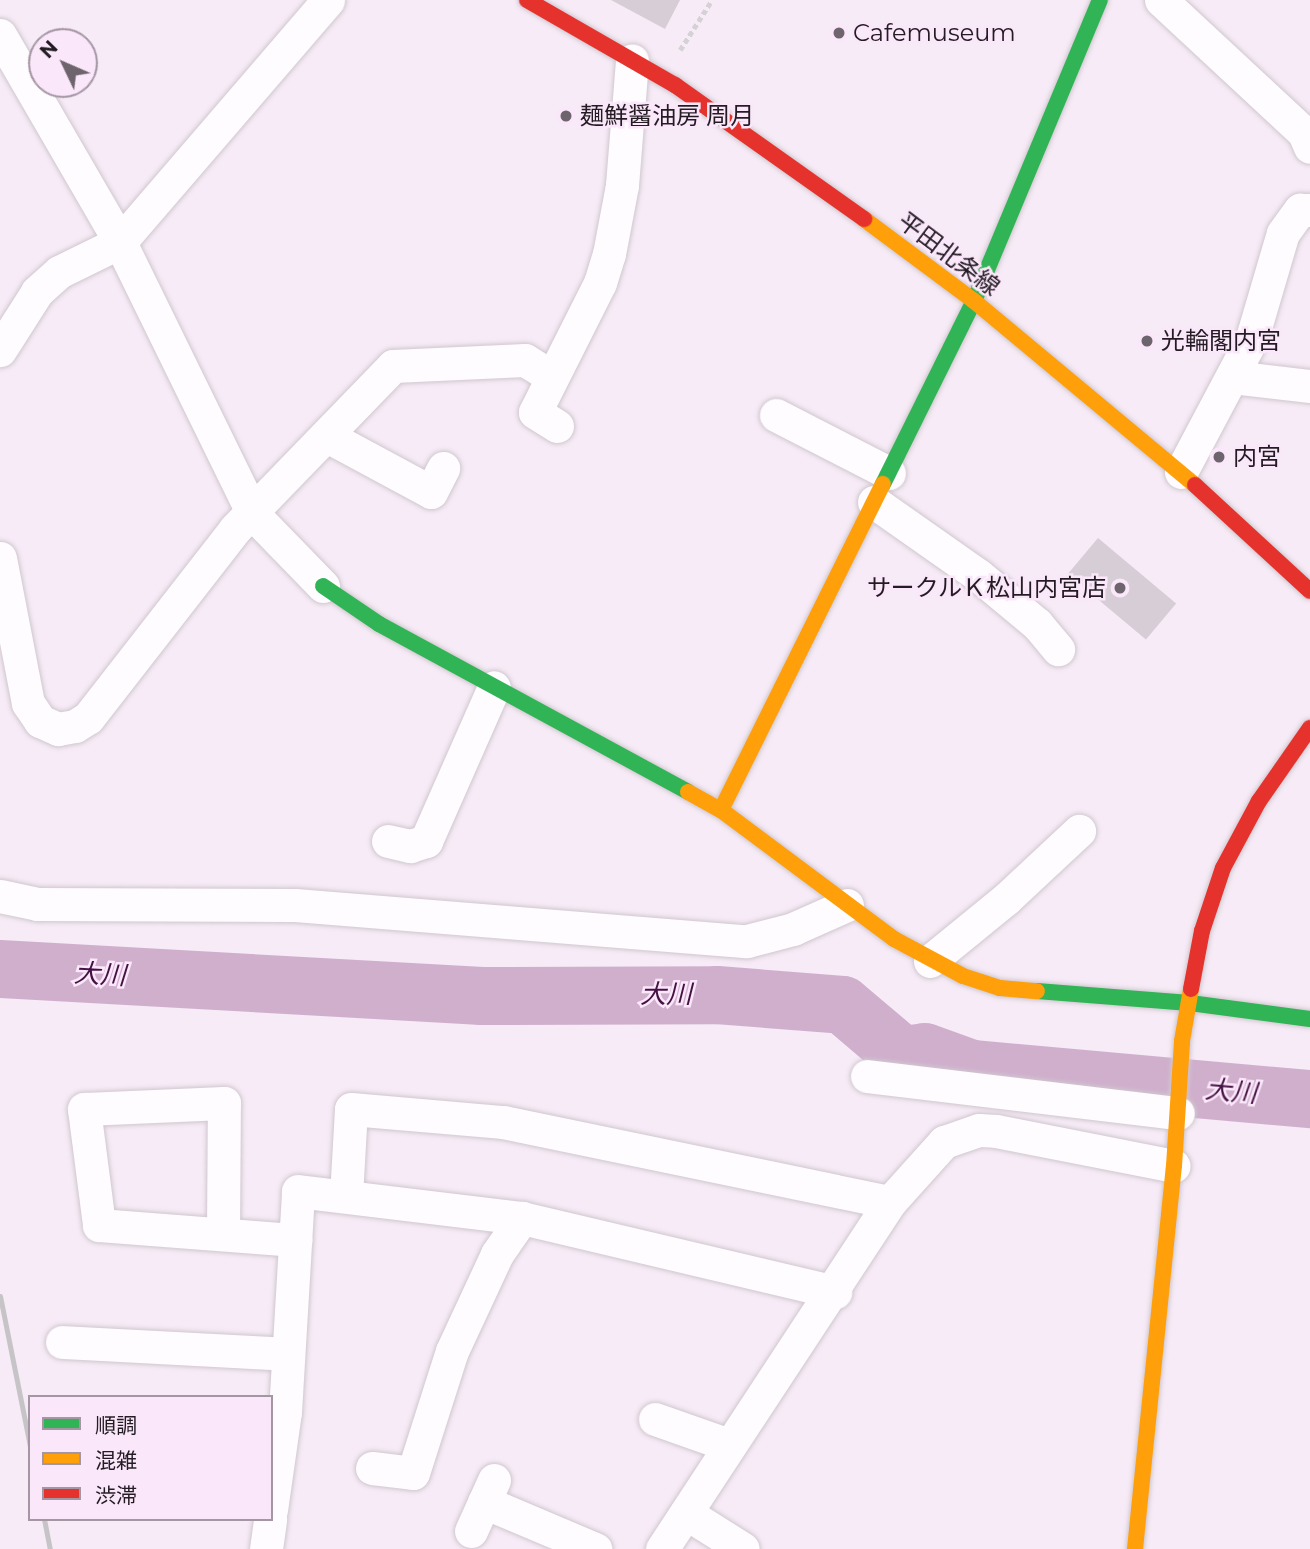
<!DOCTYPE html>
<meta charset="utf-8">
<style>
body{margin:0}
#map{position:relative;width:1310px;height:1549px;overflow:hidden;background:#f6ebf6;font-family:Montserrat,"Noto Sans JP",sans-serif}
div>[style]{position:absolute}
.river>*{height:58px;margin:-29px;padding:0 29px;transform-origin:29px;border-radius:29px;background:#d0afcd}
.building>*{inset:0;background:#d6cdd6;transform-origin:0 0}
.path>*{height:4.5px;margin-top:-2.25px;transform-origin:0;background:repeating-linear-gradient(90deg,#d5d2d5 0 5px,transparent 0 8.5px)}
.roads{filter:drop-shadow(0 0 2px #d0c7cf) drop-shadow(0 0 2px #d0c7cf)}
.street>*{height:33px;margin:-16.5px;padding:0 16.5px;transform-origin:16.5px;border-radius:16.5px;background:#fefcfe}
.fast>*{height:16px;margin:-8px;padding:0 8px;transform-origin:8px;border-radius:8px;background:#30b455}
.slow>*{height:16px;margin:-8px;padding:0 8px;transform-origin:8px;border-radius:8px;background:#ff9f0a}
.jam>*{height:16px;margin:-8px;padding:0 8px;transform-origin:8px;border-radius:8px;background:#e5322d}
.rail>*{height:5px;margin:-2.5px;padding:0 2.5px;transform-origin:2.5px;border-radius:2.5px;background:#c6c4c6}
.dots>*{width:19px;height:19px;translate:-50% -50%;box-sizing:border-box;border:4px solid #fbe7fa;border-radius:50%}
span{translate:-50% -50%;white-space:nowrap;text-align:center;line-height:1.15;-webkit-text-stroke:5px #fbe7fa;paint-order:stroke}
.poi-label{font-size:24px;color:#231c23}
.left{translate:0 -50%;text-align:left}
.right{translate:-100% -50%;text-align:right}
.street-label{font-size:24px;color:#231c23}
.water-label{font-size:26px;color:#441143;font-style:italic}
.legend{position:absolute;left:28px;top:1395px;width:245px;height:126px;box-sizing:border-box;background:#fbe7fa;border:2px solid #a596a4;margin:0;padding:9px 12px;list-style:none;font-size:21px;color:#231c23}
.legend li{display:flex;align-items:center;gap:14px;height:35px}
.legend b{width:35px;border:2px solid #a596a4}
.north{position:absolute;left:28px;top:28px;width:70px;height:70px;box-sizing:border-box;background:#fbe7fa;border:2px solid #a596a4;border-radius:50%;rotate:314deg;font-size:19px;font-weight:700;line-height:28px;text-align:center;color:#231c23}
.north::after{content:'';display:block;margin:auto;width:24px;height:32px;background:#6d646d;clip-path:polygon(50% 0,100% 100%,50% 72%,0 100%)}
</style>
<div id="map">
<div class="river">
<div style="left:0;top:969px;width:483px;rotate:3.2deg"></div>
<div style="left:482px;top:996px;width:235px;rotate:-0.2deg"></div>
<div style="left:717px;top:995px;width:126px;rotate:4.5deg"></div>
<div style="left:843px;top:1005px;width:77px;rotate:40.3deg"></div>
<div style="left:902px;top:1055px;width:23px;rotate:-7deg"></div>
<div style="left:925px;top:1052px;width:50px;rotate:19.9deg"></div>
<div style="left:972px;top:1069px;width:339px;rotate:5.1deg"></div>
</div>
<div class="building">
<div style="clip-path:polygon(611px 0,680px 0,665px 29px)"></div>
<div style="left:1098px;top:538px;width:102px;height:47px;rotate:40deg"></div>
</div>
<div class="path">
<div style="left:680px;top:50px;width:59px;rotate:-57.4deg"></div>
</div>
<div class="roads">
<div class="street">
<div style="left:1161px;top:0;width:195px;rotate:42.9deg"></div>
<div style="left:1304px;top:133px;width:15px;rotate:67deg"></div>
<div style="left:0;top:35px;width:239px;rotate:59.9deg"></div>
<div style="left:120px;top:242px;width:68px;rotate:153.8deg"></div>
<div style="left:59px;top:272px;width:30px;rotate:138deg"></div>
<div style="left:37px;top:292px;width:69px;rotate:122.5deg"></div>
<div style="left:1232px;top:377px;width:79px;rotate:6.6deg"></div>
<div style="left:776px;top:415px;width:127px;rotate:27.2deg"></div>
<div style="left:557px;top:426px;width:26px;rotate:-148deg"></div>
<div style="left:535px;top:412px;width:144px;rotate:-63.3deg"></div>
<div style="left:600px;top:283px;width:30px;rotate:-73deg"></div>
<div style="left:609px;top:254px;width:70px;rotate:-79.3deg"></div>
<div style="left:622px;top:185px;width:125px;rotate:-85.4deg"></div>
<div style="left:327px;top:436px;width:118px;rotate:28.3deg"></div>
<div style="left:431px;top:492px;width:27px;rotate:-63deg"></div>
<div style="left:1181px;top:472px;width:152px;rotate:-62.1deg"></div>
<div style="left:1252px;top:338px;width:109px;rotate:-73.6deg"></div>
<div style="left:1283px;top:233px;width:29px;rotate:-54deg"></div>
<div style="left:1300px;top:210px;width:10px"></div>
<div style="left:874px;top:502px;width:127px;rotate:35.1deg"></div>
<div style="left:978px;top:575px;width:77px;rotate:39.7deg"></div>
<div style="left:1037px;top:624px;width:33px;rotate:50deg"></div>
<div style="left:0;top:558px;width:148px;rotate:79.1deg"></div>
<div style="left:28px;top:703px;width:22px;rotate:56deg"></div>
<div style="left:40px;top:721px;width:20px;rotate:24deg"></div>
<div style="left:58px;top:729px;width:17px;rotate:-10deg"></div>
<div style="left:75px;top:726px;width:15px;rotate:-32deg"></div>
<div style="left:88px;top:718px;width:239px;rotate:-52.1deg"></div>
<div style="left:235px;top:529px;width:227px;rotate:-45.9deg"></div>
<div style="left:393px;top:366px;width:132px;rotate:-2.6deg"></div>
<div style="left:525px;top:360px;width:32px;rotate:32deg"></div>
<div style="left:323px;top:586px;width:100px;rotate:-134.2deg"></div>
<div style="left:253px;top:514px;width:303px;rotate:-116.1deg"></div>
<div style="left:120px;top:242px;width:319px;rotate:-49.3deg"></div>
<div style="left:388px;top:841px;width:23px;rotate:13deg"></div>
<div style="left:410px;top:846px;width:17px;rotate:-17deg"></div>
<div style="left:426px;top:841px;width:168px;rotate:-66.2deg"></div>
<div style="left:0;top:896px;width:38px;rotate:12deg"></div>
<div style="left:37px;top:904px;width:258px;rotate:0.2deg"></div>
<div style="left:295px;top:905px;width:453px;rotate:4.6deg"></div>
<div style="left:747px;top:941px;width:48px;rotate:-14.6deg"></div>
<div style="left:793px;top:929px;width:59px;rotate:-24deg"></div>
<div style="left:930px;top:961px;width:98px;rotate:-39.2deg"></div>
<div style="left:1006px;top:899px;width:100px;rotate:-43deg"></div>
<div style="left:867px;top:1076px;width:313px;rotate:6.8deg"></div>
<div style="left:346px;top:1196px;width:87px;rotate:-86.7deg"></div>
<div style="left:351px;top:1109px;width:153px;rotate:4.9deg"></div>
<div style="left:503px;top:1122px;width:395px;rotate:11.7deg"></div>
<div style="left:223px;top:1234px;width:131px;rotate:-89.6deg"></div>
<div style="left:224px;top:1103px;width:140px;rotate:177.5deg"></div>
<div style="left:84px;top:1109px;width:117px;rotate:82.6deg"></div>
<div style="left:99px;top:1225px;width:197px;rotate:4.4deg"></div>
<div style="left:62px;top:1342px;width:226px;rotate:3deg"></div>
<div style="left:655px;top:1419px;width:78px;rotate:19.4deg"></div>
<div style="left:372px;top:1468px;width:41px;rotate:7deg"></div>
<div style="left:413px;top:1473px;width:128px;rotate:-72.3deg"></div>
<div style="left:452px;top:1351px;width:107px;rotate:-65.1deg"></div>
<div style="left:497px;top:1254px;width:44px;rotate:-55.2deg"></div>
<div style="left:484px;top:1502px;width:121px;rotate:22.9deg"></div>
<div style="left:271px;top:1510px;width:99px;rotate:-81.9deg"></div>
<div style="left:285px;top:1412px;width:221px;rotate:-86.6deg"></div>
<div style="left:298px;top:1191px;width:226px;rotate:6.9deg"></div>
<div style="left:522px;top:1218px;width:322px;rotate:13.3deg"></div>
<div style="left:686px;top:1513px;width:67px;rotate:32.3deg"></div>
<div style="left:471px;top:1531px;width:56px;rotate:-65.7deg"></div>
<div style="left:266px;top:1549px;width:30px;rotate:-82deg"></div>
<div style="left:662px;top:1549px;width:415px;rotate:-56.7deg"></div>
<div style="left:890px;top:1202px;width:81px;rotate:-48deg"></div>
<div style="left:944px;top:1142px;width:37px;rotate:-19deg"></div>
<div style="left:979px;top:1130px;width:17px;rotate:3deg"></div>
<div style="left:996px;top:1131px;width:181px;rotate:11.1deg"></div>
</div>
<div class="fast">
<div style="left:883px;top:484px;width:204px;rotate:-63.6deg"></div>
<div style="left:974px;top:301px;width:326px;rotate:-67.3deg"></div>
<div style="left:323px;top:586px;width:68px;rotate:34.2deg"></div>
<div style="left:379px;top:624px;width:352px;rotate:28.5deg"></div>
<div style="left:1037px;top:991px;width:153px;rotate:4.5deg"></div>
<div style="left:1190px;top:1003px;width:121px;rotate:7.6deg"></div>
</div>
<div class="slow">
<div style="left:864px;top:219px;width:137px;rotate:36.7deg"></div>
<div style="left:974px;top:301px;width:288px;rotate:39.8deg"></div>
<div style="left:688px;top:792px;width:38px;rotate:29deg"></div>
<div style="left:721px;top:810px;width:216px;rotate:36.7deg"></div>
<div style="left:894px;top:939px;width:78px;rotate:28.2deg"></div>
<div style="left:963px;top:976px;width:39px;rotate:18deg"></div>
<div style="left:1000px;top:988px;width:37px;rotate:5deg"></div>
<div style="left:721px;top:810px;width:364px;rotate:-63.6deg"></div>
<div style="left:1135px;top:1549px;width:385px;rotate:-84.2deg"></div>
<div style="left:1174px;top:1166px;width:125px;rotate:-86.3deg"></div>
<div style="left:1182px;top:1041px;width:53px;rotate:-80.2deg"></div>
</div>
<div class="jam">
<div style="left:527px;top:0;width:171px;rotate:29.9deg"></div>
<div style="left:675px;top:85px;width:232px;rotate:35.3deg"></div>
<div style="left:1195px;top:485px;width:156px;rotate:42.7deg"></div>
<div style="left:1191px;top:989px;width:59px;rotate:-79.3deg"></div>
<div style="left:1202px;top:931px;width:66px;rotate:-71.6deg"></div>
<div style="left:1223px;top:868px;width:76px;rotate:-61.8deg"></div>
<div style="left:1259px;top:801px;width:89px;rotate:-55.1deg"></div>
</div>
</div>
<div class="rail">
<div style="left:0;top:1296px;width:153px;rotate:78.7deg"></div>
<div style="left:44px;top:1519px;width:31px;rotate:79deg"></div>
</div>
<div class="dots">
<div style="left:839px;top:33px;background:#6d646d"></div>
<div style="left:566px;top:116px;background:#6d646d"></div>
<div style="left:1147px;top:341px;background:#6d646d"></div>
<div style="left:1219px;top:457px;background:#6d646d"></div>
<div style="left:1120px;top:588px;background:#6d646d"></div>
</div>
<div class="poi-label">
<span class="left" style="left:853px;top:33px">Cafemuseum</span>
<span class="left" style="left:580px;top:116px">麺鮮醤油房 周月</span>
<span class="left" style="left:1161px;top:341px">光輪閣内宮</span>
<span class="left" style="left:1233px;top:457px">内宮</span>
<span class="right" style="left:1106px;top:588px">サークルＫ松山内宮店</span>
</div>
<div class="street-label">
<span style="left:949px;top:254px;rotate:37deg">平田北条線</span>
</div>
<div class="water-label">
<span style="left:100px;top:975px;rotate:3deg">大川</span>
<span style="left:666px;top:995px">大川</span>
<span style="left:1231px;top:1092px;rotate:5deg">大川</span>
</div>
<ul class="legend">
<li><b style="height:9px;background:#30b455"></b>順調</li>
<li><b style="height:9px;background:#ff9f0a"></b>混雑</li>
<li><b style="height:9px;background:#e5322d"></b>渋滞</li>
</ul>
<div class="north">N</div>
</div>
